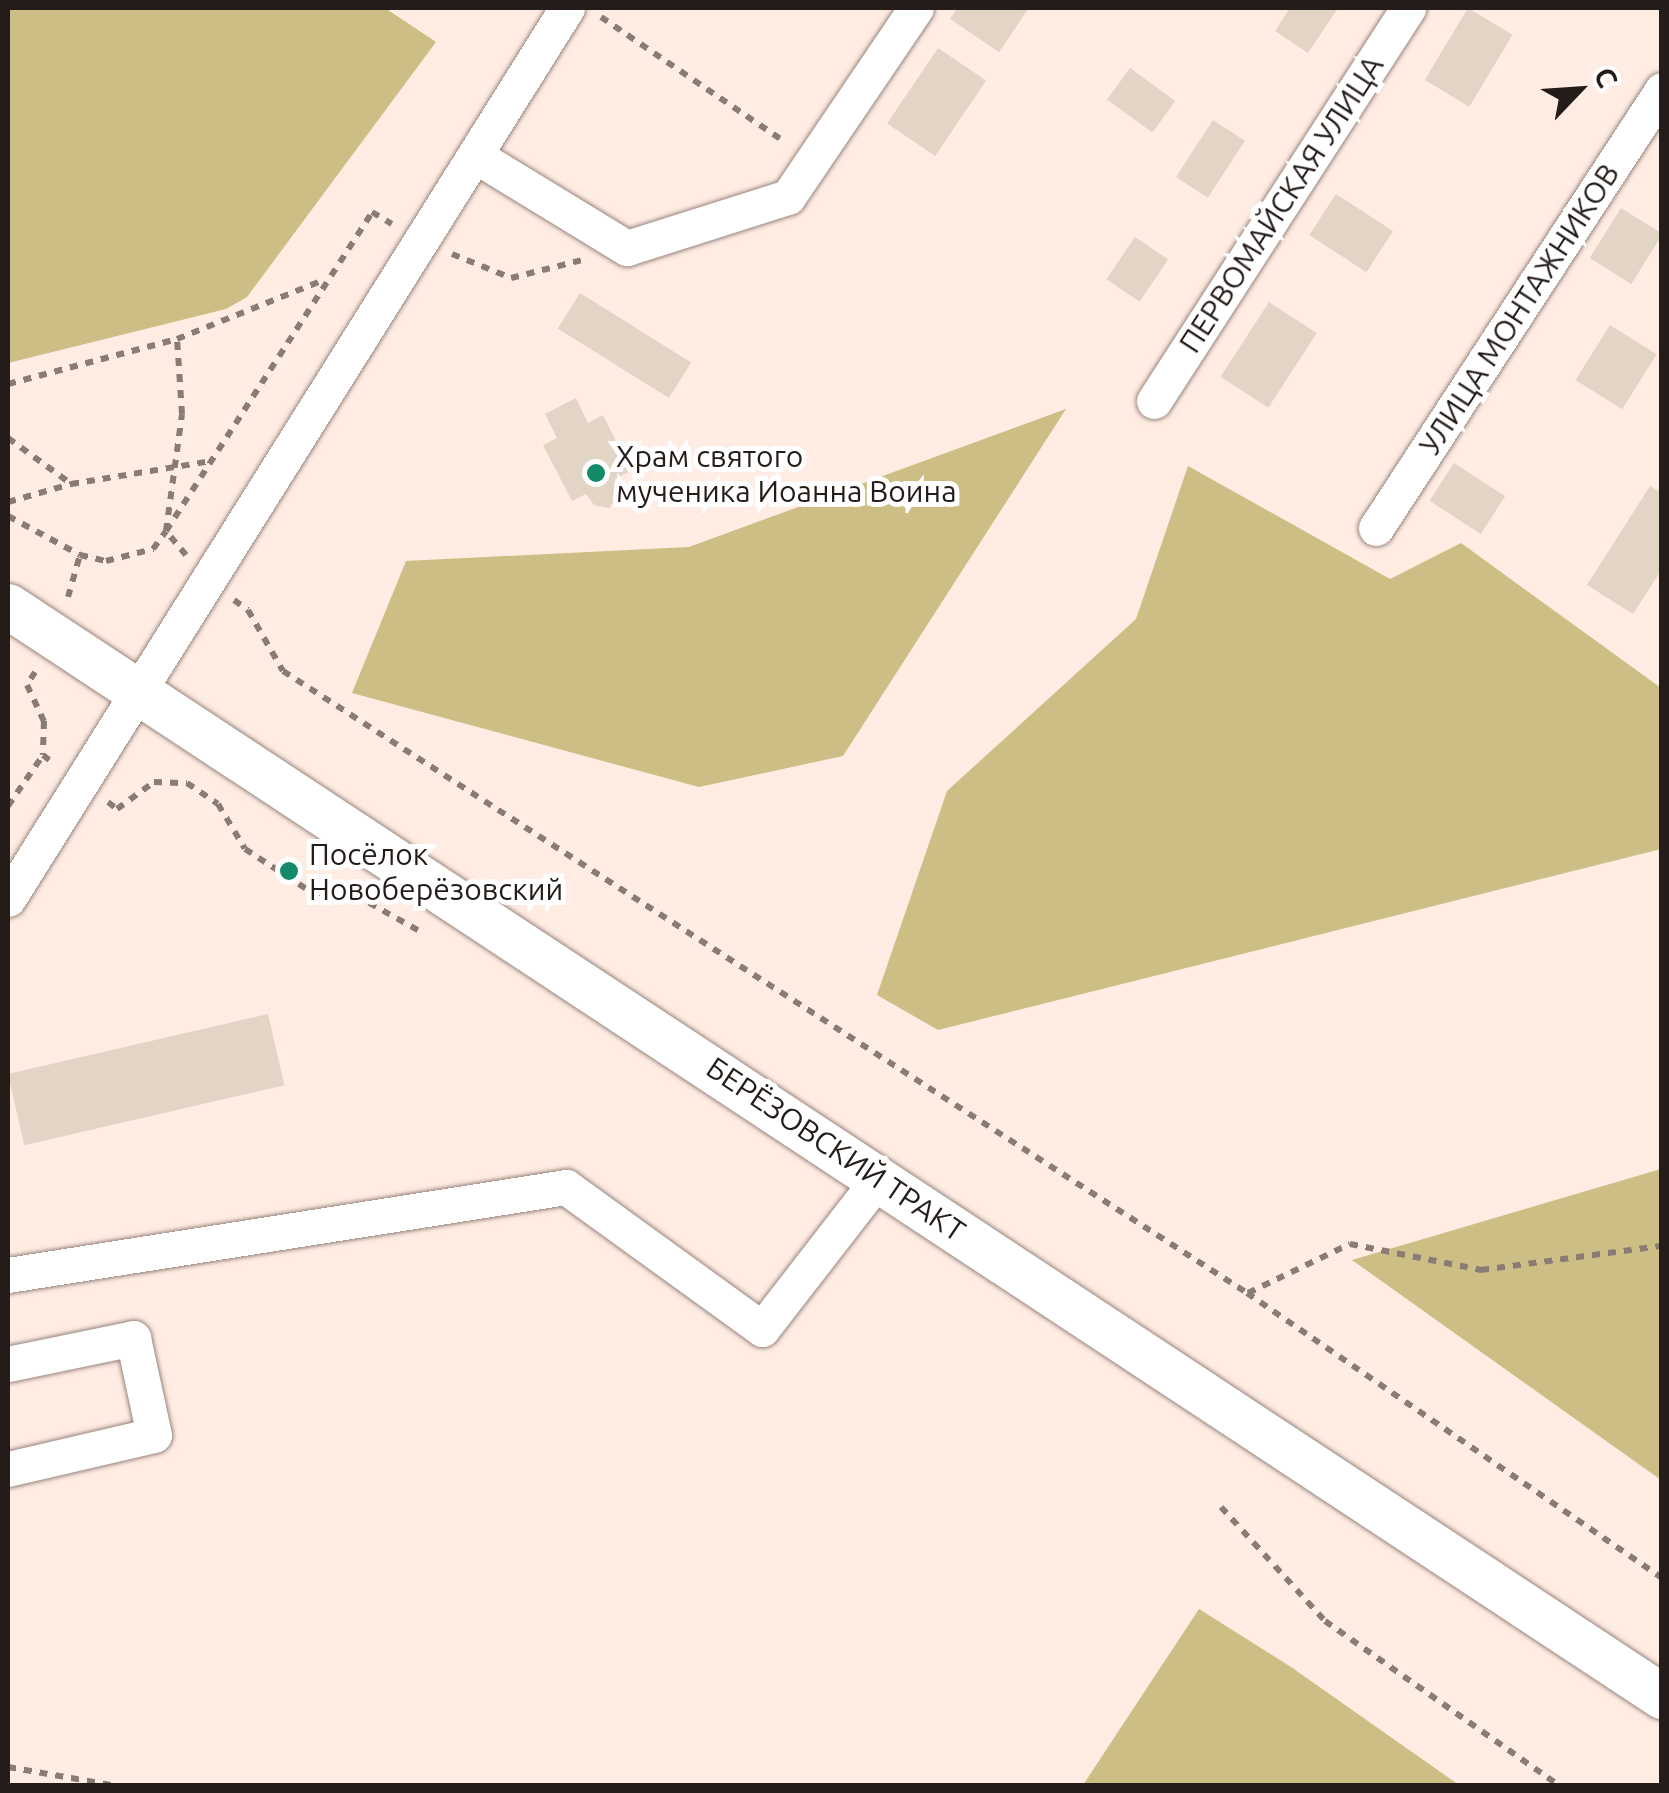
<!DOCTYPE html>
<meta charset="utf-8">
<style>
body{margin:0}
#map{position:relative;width:1669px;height:1793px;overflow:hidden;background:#ffece2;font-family:Ubuntu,sans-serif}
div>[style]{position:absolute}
.forest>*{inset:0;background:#ccbe84}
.building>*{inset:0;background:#e2d5c6;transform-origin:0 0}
.path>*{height:6px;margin-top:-3px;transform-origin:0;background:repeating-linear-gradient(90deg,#887c75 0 8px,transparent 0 16px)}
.roads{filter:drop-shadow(0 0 2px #97857d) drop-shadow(0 0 2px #97857d)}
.minor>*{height:35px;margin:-17.5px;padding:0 17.5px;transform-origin:17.5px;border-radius:17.5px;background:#fff}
.major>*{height:45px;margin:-22.5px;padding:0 22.5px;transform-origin:22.5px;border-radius:22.5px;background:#fff}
.dots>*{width:28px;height:28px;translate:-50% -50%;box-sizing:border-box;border:5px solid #fff;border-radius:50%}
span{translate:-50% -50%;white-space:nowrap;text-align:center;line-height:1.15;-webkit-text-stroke:10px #fff;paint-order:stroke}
.street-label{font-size:30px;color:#231c19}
.poi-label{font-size:30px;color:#231c19}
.left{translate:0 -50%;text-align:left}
.frame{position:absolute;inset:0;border:10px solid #231c19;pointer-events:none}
.north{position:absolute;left:1529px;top:40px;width:100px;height:100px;-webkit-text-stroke:8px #fff;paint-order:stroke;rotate:65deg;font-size:28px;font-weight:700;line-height:40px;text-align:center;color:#231c19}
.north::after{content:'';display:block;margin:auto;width:35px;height:45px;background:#231c19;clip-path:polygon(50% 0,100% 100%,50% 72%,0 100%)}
</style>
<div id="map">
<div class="forest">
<div style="clip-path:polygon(8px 8px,385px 8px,436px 42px,247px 297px,226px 309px,8px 363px)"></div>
<div style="clip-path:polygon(1066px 409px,843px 756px,699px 787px,352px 693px,406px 561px,689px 547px)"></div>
<div style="clip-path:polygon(1188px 466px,1390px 579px,1461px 543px,1661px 688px,1661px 849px,938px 1030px,877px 995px,947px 791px,1136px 619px)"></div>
<div style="clip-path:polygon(1661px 1169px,1661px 1480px,1352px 1260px)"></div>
<div style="clip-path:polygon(1199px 1609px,1291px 1667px,1459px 1785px,1083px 1785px)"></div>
</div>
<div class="building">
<div style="clip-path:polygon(957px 8px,1029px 8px,999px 52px,950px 19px)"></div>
<div style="clip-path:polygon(1290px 8px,1338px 8px,1308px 53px,1275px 31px)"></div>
<div style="left:1468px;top:8px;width:52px;height:84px;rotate:31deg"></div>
<div style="left:938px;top:48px;width:58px;height:91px;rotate:34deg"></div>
<div style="left:1130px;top:68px;width:56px;height:39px;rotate:36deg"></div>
<div style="left:1213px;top:120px;width:38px;height:68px;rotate:33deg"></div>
<div style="left:1336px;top:194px;width:68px;height:49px;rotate:33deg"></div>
<div style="left:1621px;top:208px;width:49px;height:59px;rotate:32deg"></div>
<div style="left:1135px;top:237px;width:40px;height:51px;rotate:34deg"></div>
<div style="left:580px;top:293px;width:131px;height:42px;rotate:32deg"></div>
<div style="left:1269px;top:302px;width:57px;height:89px;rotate:33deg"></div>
<div style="left:1610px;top:325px;width:55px;height:65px;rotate:32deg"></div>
<div style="clip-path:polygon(576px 398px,588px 423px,603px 415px,631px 471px,615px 479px,620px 494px,609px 508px,594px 505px,586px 494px,572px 501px,543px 445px,557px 438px,545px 414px)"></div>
<div style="left:1454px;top:463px;width:61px;height:45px;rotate:33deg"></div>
<div style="clip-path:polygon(1650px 486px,1662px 493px,1662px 569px,1633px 614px,1587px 585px)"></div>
<div style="left:268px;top:1014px;width:73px;height:267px;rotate:77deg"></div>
</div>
<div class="path">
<div style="left:601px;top:17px;width:222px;rotate:34.2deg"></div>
<div style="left:452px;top:254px;width:64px;rotate:22.1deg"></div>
<div style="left:511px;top:278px;width:73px;rotate:-14.2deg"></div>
<div style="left:8px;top:384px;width:175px;rotate:-14.9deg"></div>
<div style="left:177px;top:339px;width:158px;rotate:-21.9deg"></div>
<div style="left:8px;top:438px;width:77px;rotate:36deg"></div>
<div style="left:8px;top:502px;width:66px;rotate:-15.9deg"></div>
<div style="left:71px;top:484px;width:143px;rotate:-9.3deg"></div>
<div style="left:8px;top:516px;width:82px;rotate:28.4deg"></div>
<div style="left:80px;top:555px;width:27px;rotate:13deg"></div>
<div style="left:106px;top:561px;width:49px;rotate:-14.3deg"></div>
<div style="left:153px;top:549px;width:22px;rotate:-54deg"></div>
<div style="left:166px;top:531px;width:118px;rotate:-82.2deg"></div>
<div style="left:182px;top:414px;width:75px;rotate:-93.8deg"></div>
<div style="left:186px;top:555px;width:31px;rotate:-130deg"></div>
<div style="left:166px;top:531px;width:380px;rotate:-57.1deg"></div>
<div style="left:372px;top:212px;width:23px;rotate:31deg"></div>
<div style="left:68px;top:597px;width:44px;rotate:-74.1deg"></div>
<div style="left:234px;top:600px;width:17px;rotate:36deg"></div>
<div style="left:248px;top:610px;width:70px;rotate:60.2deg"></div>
<div style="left:283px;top:671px;width:1147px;rotate:32.83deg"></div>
<div style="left:1247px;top:1293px;width:503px;rotate:34.48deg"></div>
<div style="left:35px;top:672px;width:15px;rotate:122deg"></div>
<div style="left:27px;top:685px;width:40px;rotate:65deg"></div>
<div style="left:44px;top:721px;width:34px;rotate:92deg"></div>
<div style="left:43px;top:755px;width:13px;rotate:39deg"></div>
<div style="left:108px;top:802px;width:11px;rotate:38deg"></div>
<div style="left:117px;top:809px;width:46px;rotate:-36.1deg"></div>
<div style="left:154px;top:782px;width:33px;rotate:2deg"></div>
<div style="left:187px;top:783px;width:37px;rotate:34deg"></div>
<div style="left:218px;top:804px;width:52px;rotate:59deg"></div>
<div style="left:245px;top:849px;width:95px;rotate:33deg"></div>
<div style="left:325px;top:901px;width:31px;rotate:-11deg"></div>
<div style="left:355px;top:895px;width:72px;rotate:29.1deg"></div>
<div style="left:8px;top:806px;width:62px;rotate:-55.5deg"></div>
<div style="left:1248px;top:1293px;width:113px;rotate:-25.7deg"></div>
<div style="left:1350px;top:1244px;width:134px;rotate:11.2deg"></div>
<div style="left:1481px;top:1270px;width:183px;rotate:-7.6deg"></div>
<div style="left:1221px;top:1507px;width:154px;rotate:47.6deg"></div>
<div style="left:1325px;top:1621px;width:287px;rotate:35.1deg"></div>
<div style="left:8px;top:1767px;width:111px;rotate:9.9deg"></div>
</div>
<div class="roads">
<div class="minor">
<div style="left:476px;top:156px;width:177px;rotate:31.4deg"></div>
<div style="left:627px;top:248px;width:169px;rotate:-17.6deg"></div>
<div style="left:788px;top:197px;width:228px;rotate:-55.9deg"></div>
<div style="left:1154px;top:401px;width:468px;rotate:-57.1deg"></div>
<div style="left:1376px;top:528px;width:523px;rotate:-56.86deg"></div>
<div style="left:8px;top:899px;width:1052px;rotate:-57.9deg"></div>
<div style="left:8px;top:1275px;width:565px;rotate:-8.96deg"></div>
<div style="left:566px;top:1187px;width:242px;rotate:35.9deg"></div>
<div style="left:762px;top:1329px;width:191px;rotate:-52.2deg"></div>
<div style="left:8px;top:1364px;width:128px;rotate:-11.7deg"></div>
<div style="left:133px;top:1338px;width:99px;rotate:77.8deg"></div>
<div style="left:154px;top:1435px;width:150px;rotate:166.9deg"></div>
</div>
<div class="major">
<div style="left:8px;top:606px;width:1981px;rotate:33.39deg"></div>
</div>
</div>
<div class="dots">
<div style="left:596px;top:473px;background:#148a6b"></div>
<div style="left:289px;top:871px;background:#148a6b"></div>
</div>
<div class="street-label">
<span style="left:1281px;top:204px;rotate:-57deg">ПЕРВОМАЙСКАЯ УЛИЦА</span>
<span style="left:1519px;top:309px;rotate:-57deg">УЛИЦА МОНТАЖНИКОВ</span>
<span style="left:836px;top:1149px;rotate:34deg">БЕРЁЗОВСКИЙ ТРАКТ</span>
</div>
<div class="poi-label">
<span class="left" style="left:616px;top:473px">Храм святого<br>мученика Иоанна Воина</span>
<span class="left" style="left:309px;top:871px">Посёлок<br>Новоберёзовский</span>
</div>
<div class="frame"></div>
<div class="north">С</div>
</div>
